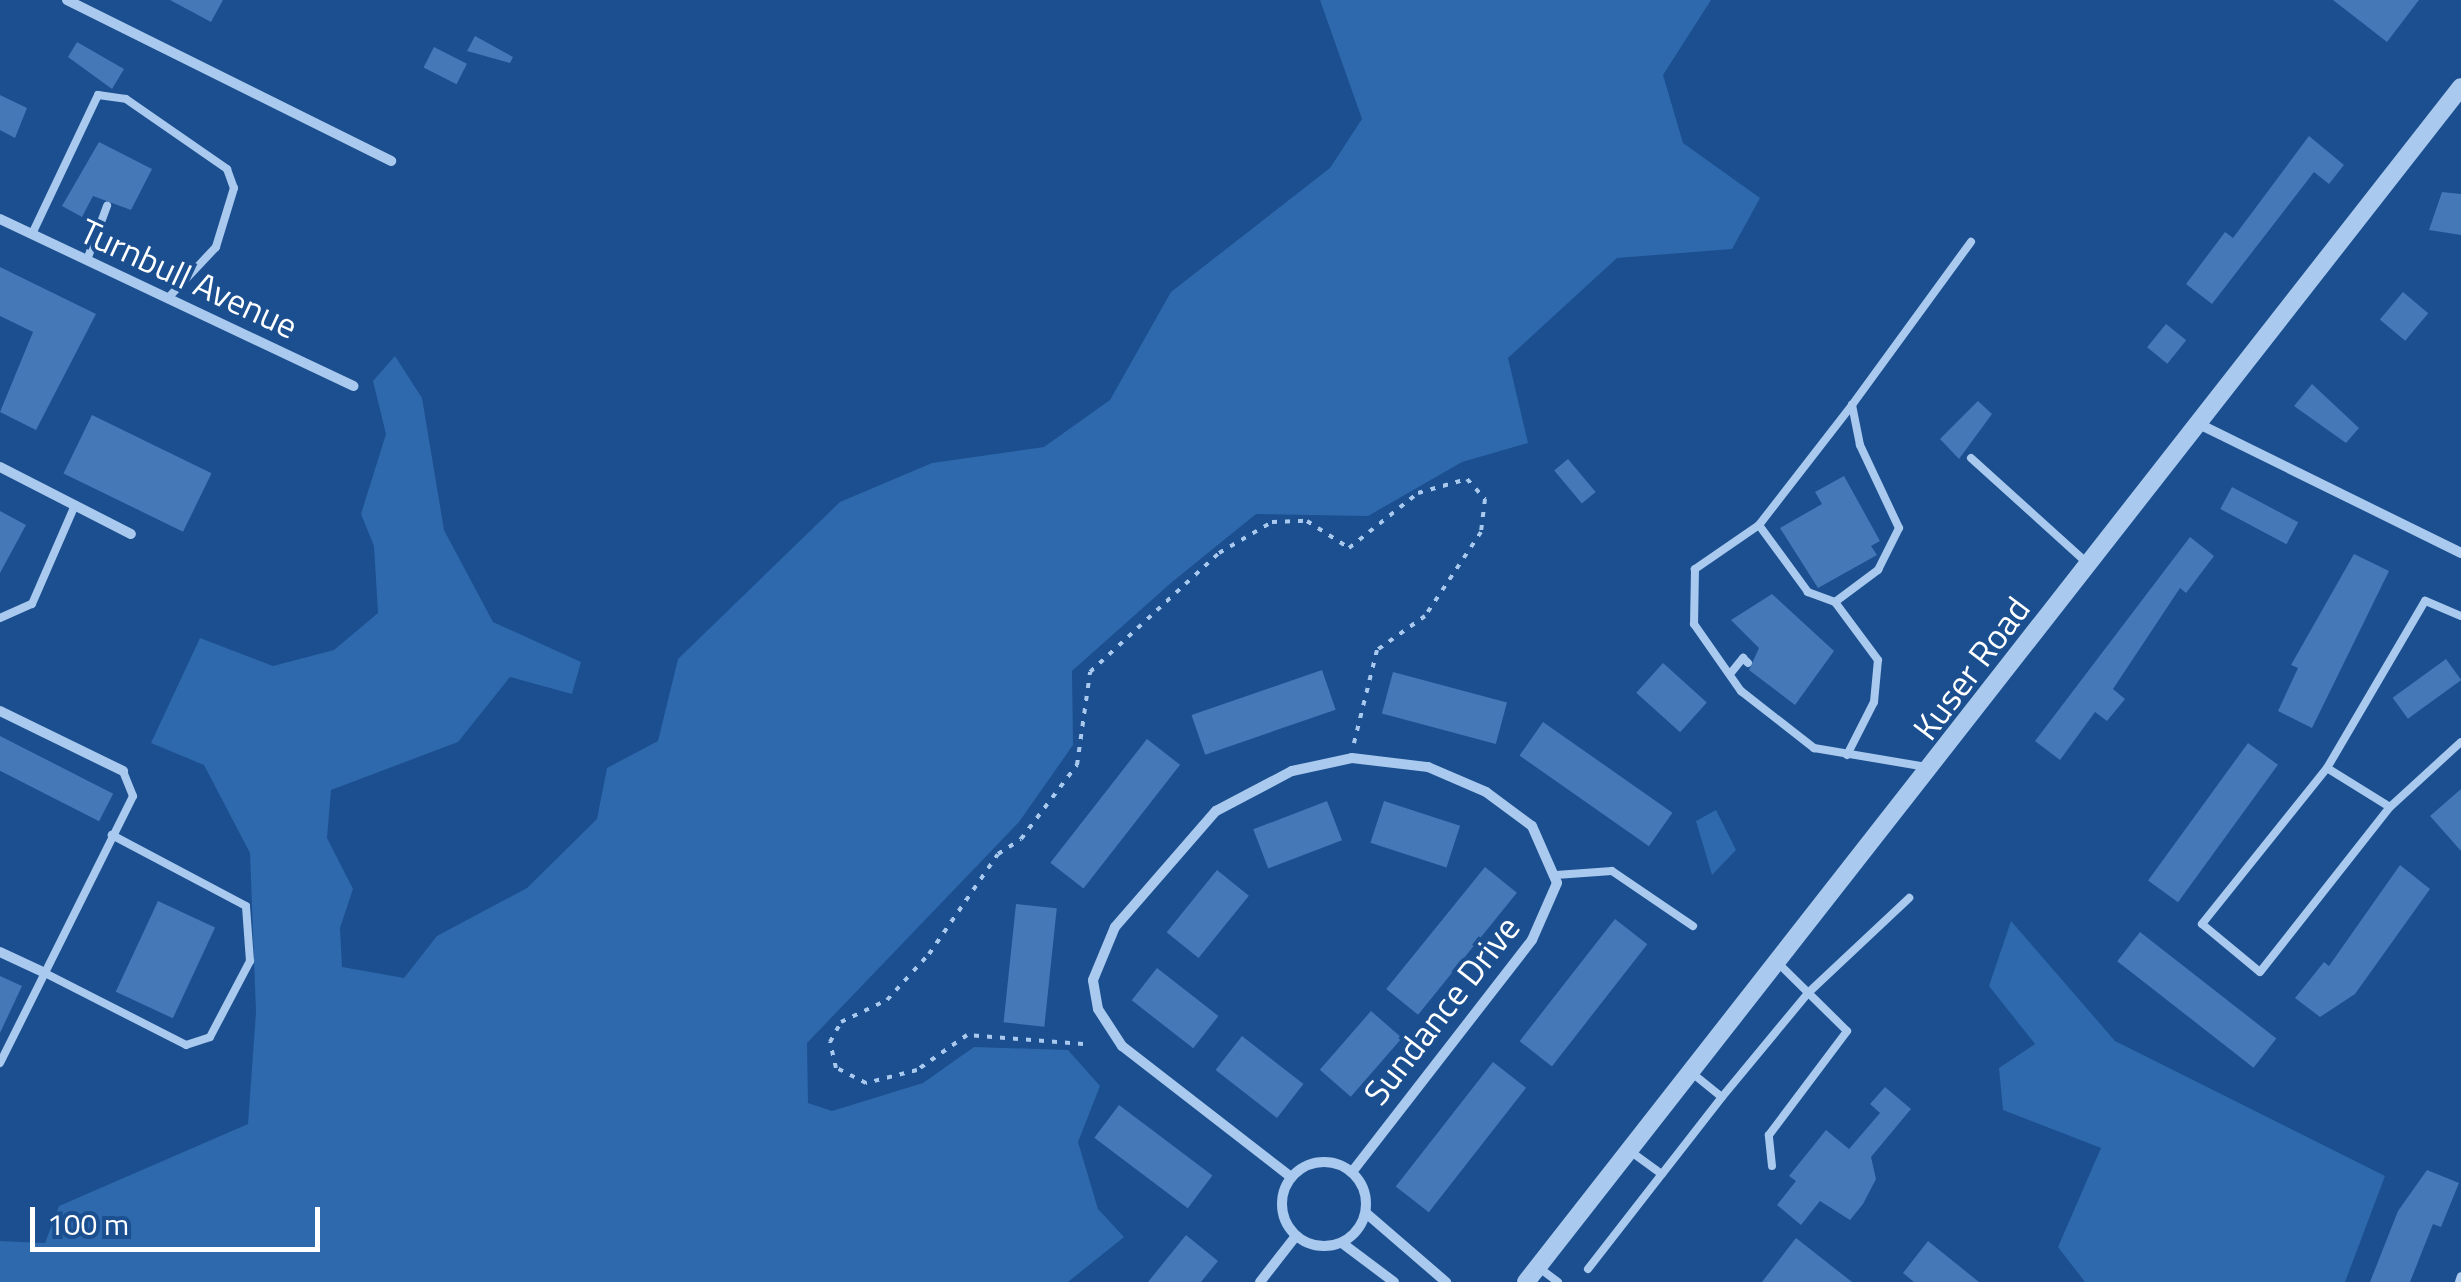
<!DOCTYPE html>
<style>
body{margin:0}
#map{position:relative;width:2461px;height:1282px;overflow:hidden;background:#1b4f8f;font-family:"Titillium Web",sans-serif}
div>[style]{position:absolute}
.green>*{inset:0;background:#2e69ad}
.building>*{inset:0;background:#4478b7;transform-origin:0 0}
.path>*{height:4px;margin-top:-2px;transform-origin:0;background:repeating-linear-gradient(90deg,#a9c9ee 0 5px,transparent 0 13px)}
.service>*{height:8px;margin:-4px;padding:0 4px;transform-origin:4px;border-radius:4px;background:#a9c9ee}
.minor>*{height:10px;margin:-5px;padding:0 5px;transform-origin:5px;border-radius:5px;background:#a9c9ee}
.minor>.ring{margin:-5px;padding:0;box-sizing:content-box;background:none;border:10px solid #a9c9ee;border-radius:50%}
.tertiary>*{height:18px;margin:-9px;padding:0 9px;transform-origin:9px;border-radius:9px;background:#a9c9ee}
span{translate:-50% -50%;white-space:nowrap;text-align:center;line-height:1.15;-webkit-text-stroke:8px #1b4f8f;paint-order:stroke}
.street-label{font-size:35px;color:#fff}
.scale{position:absolute;left:30px;top:1207px;width:290px;height:45px;box-sizing:border-box;border:5px solid #fff;border-top:0;padding-left:12px;font-size:30px;line-height:35px;white-space:nowrap;color:#fff;-webkit-text-stroke:8px #1b4f8f;paint-order:stroke}
</style>
<div id="map">
<div class="green">
<div style="clip-path:polygon(1320px 0,1711px 0,1663px 75px,1683px 143px,1760px 198px,1732px 249px,1617px 258px,1508px 358px,1528px 443px,1462px 462px,1368px 516px,1256px 514px,1172px 582px,1072px 671px,1073px 745px,1019px 822px,807px 1043px,808px 1103px,832px 1111px,923px 1083px,974px 1047px,1068px 1050px,1100px 1086px,1078px 1142px,1098px 1209px,1124px 1237px,1068px 1282px,0 1282px,0 1241px,45px 1243px,59px 1206px,248px 1124px,256px 1012px,250px 853px,204px 765px,151px 743px,200px 638px,273px 666px,334px 650px,378px 613px,374px 546px,361px 514px,386px 434px,373px 381px,395px 356px,422px 398px,444px 530px,493px 622px,581px 662px,572px 694px,510px 677px,458px 742px,331px 790px,327px 838px,353px 889px,340px 928px,342px 967px,404px 978px,437px 936px,527px 888px,597px 819px,607px 768px,658px 741px,678px 659px,840px 502px,932px 463px,1044px 447px,1110px 400px,1171px 292px,1330px 168px,1362px 119px)"></div>
<div style="clip-path:polygon(1716px 810px,1736px 850px,1712px 875px,1696px 821px)"></div>
<div style="clip-path:polygon(2011px 921px,2115px 1041px,2385px 1176px,2345px 1282px,2085px 1282px,2058px 1247px,2101px 1148px,2003px 1110px,1999px 1068px,2035px 1044px,1989px 986px)"></div>
</div>
<div class="building">
<div style="clip-path:polygon(170px 0,223px 0,211px 22px)"></div>
<div style="clip-path:polygon(2333px 0,2419px 0,2387px 42px)"></div>
<div style="clip-path:polygon(475px 36px,513px 57px,510px 63px,467px 51px)"></div>
<div style="clip-path:polygon(77px 42px,124px 69px,112px 89px,68px 57px)"></div>
<div style="left:434px;top:47px;width:37px;height:23px;rotate:27deg"></div>
<div style="clip-path:polygon(0 95px,27px 108px,15px 138px,0 130px)"></div>
<div style="clip-path:polygon(2309px 136px,2344px 165px,2329px 184px,2314px 172px,2212px 304px,2186px 284px,2225px 232px,2233px 238px)"></div>
<div style="clip-path:polygon(99px 142px,152px 169px,131px 210px,93px 196px,82px 217px,62px 206px)"></div>
<div style="clip-path:polygon(2442px 192px,2461px 194px,2461px 235px,2429px 230px)"></div>
<div style="clip-path:polygon(0 267px,96px 314px,36px 430px,0 412px,33px 332px,0 316px)"></div>
<div style="left:2403px;top:292px;width:33px;height:36px;rotate:40deg"></div>
<div style="left:2166px;top:324px;width:26px;height:30px;rotate:39deg"></div>
<div style="clip-path:polygon(2312px 384px,2359px 428px,2346px 443px,2294px 406px)"></div>
<div style="clip-path:polygon(1978px 401px,1992px 414px,1959px 459px,1940px 439px)"></div>
<div style="left:92px;top:415px;width:133px;height:65px;rotate:26deg"></div>
<div style="left:1568px;top:459px;width:43px;height:18px;rotate:50deg"></div>
<div style="clip-path:polygon(1844px 476px,1880px 541px,1871px 546px,1877px 555px,1818px 588px,1780px 528px,1822px 504px,1815px 492px)"></div>
<div style="left:2232px;top:487px;width:75px;height:25px;rotate:28deg"></div>
<div style="clip-path:polygon(0 511px,26px 525px,0 573px)"></div>
<div style="clip-path:polygon(2190px 537px,2214px 556px,2186px 593px,2180px 588px,2113px 689px,2125px 699px,2107px 721px,2095px 712px,2060px 760px,2035px 741px)"></div>
<div style="clip-path:polygon(2354px 554px,2389px 571px,2312px 728px,2278px 711px,2298px 668px,2291px 665px)"></div>
<div style="clip-path:polygon(1772px 594px,1834px 651px,1795px 705px,1749px 670px,1759px 648px,1731px 620px)"></div>
<div style="left:2446px;top:659px;width:26px;height:66px;rotate:54deg"></div>
<div style="left:1663px;top:663px;width:59px;height:40px;rotate:42deg"></div>
<div style="left:1322px;top:670px;width:42px;height:138px;rotate:71deg"></div>
<div style="left:1393px;top:672px;width:118px;height:43px;rotate:15deg"></div>
<div style="left:1543px;top:722px;width:158px;height:41px;rotate:35deg"></div>
<div style="left:0;top:736px;width:127px;height:31px;rotate:27deg"></div>
<div style="left:1147px;top:739px;width:42px;height:157px;rotate:38deg"></div>
<div style="left:2248px;top:743px;width:37px;height:170px;rotate:36deg"></div>
<div style="clip-path:polygon(2461px 789px,2461px 851px,2430px 816px)"></div>
<div style="left:1327px;top:801px;width:42px;height:79px;rotate:69deg"></div>
<div style="left:1384px;top:801px;width:80px;height:44px;rotate:18deg"></div>
<div style="clip-path:polygon(2400px 865px,2430px 889px,2355px 994px,2320px 1017px,2295px 998px,2324px 962px,2329px 966px)"></div>
<div style="left:1485px;top:867px;width:41px;height:157px;rotate:39deg"></div>
<div style="left:1217px;top:870px;width:41px;height:80px;rotate:39deg"></div>
<div style="left:158px;top:901px;width:63px;height:100px;rotate:25deg"></div>
<div style="left:1016px;top:904px;width:41px;height:119px;rotate:6deg"></div>
<div style="left:1615px;top:919px;width:41px;height:155px;rotate:38deg"></div>
<div style="left:2140px;top:932px;width:173px;height:37px;rotate:38deg"></div>
<div style="left:1157px;top:968px;width:78px;height:41px;rotate:38deg"></div>
<div style="clip-path:polygon(0 976px,22px 986px,0 1033px)"></div>
<div style="left:1371px;top:1011px;width:41px;height:78px;rotate:41deg"></div>
<div style="left:1242px;top:1036px;width:78px;height:43px;rotate:38deg"></div>
<div style="left:1493px;top:1062px;width:42px;height:158px;rotate:38deg"></div>
<div style="clip-path:polygon(1885px 1087px,1911px 1109px,1871px 1157px,1876px 1179px,1863px 1204px,1850px 1220px,1820px 1201px,1801px 1225px,1777px 1205px,1796px 1181px,1789px 1176px,1826px 1130px,1849px 1149px,1880px 1113px,1870px 1104px)"></div>
<div style="left:1119px;top:1105px;width:117px;height:41px;rotate:37deg"></div>
<div style="clip-path:polygon(2427px 1170px,2459px 1183px,2441px 1227px,2433px 1224px,2410px 1282px,2370px 1282px,2398px 1211px)"></div>
<div style="clip-path:polygon(1186px 1235px,1218px 1261px,1201px 1282px,1148px 1282px)"></div>
<div style="clip-path:polygon(1796px 1238px,1852px 1282px,1762px 1282px)"></div>
<div style="clip-path:polygon(1928px 1241px,1979px 1282px,1914px 1282px,1903px 1273px)"></div>
</div>
<div class="path">
<div style="left:1083px;top:1044px;width:116px;rotate:-175.6deg"></div>
<div style="left:967px;top:1035px;width:61px;rotate:145deg"></div>
<div style="left:917px;top:1070px;width:53px;rotate:165.7deg"></div>
<div style="left:866px;top:1083px;width:34px;rotate:-153deg"></div>
<div style="left:836px;top:1068px;width:27px;rotate:-103deg"></div>
<div style="left:830px;top:1042px;width:23px;rotate:-61deg"></div>
<div style="left:841px;top:1022px;width:51px;rotate:-25.6deg"></div>
<div style="left:887px;top:1000px;width:62px;rotate:-47.6deg"></div>
<div style="left:929px;top:954px;width:121px;rotate:-55.4deg"></div>
<div style="left:998px;top:854px;width:27px;rotate:-33deg"></div>
<div style="left:1021px;top:839px;width:93px;rotate:-52.9deg"></div>
<div style="left:1077px;top:765px;width:94px;rotate:-82deg"></div>
<div style="left:1090px;top:672px;width:176px;rotate:-42.7deg"></div>
<div style="left:1219px;top:553px;width:61px;rotate:-30.3deg"></div>
<div style="left:1272px;top:522px;width:35px;rotate:-2deg"></div>
<div style="left:1307px;top:521px;width:50px;rotate:32.7deg"></div>
<div style="left:1349px;top:548px;width:88px;rotate:-38.6deg"></div>
<div style="left:1418px;top:493px;width:51px;rotate:-15.9deg"></div>
<div style="left:1467px;top:479px;width:27px;rotate:48deg"></div>
<div style="left:1485px;top:499px;width:33px;rotate:97deg"></div>
<div style="left:1481px;top:532px;width:101px;rotate:123.7deg"></div>
<div style="left:1425px;top:616px;width:59px;rotate:144.7deg"></div>
<div style="left:1377px;top:650px;width:96px;rotate:103.9deg"></div>
</div>
<div class="service">
<div style="left:32px;top:234px;width:154px;rotate:-64.6deg"></div>
<div style="left:98px;top:95px;width:28px;rotate:8deg"></div>
<div style="left:126px;top:99px;width:123px;rotate:34.7deg"></div>
<div style="left:227px;top:169px;width:20px;rotate:70deg"></div>
<div style="left:234px;top:188px;width:62px;rotate:107deg"></div>
<div style="left:216px;top:247px;width:70px;rotate:133.3deg"></div>
<div style="left:87px;top:260px;width:58px;rotate:-69.7deg"></div>
<div style="left:1971px;top:458px;width:155px;rotate:42.1deg"></div>
<div style="left:1759px;top:525px;width:78px;rotate:145.5deg"></div>
<div style="left:1695px;top:569px;width:55px;rotate:91deg"></div>
<div style="left:1694px;top:624px;width:82px;rotate:55deg"></div>
<div style="left:1741px;top:691px;width:93px;rotate:38deg"></div>
<div style="left:1814px;top:748px;width:114px;rotate:9.6deg"></div>
<div style="left:1835px;top:602px;width:29px;rotate:-160deg"></div>
<div style="left:1808px;top:592px;width:83px;rotate:-126.2deg"></div>
<div style="left:1759px;top:525px;width:152px;rotate:-52.2deg"></div>
<div style="left:2461px;top:616px;width:39px;rotate:-157deg"></div>
<div style="left:2425px;top:601px;width:194px;rotate:120.4deg"></div>
<div style="left:2327px;top:768px;width:200px;rotate:128.7deg"></div>
<div style="left:2202px;top:924px;width:75px;rotate:39.6deg"></div>
<div style="left:2260px;top:972px;width:210px;rotate:-51.8deg"></div>
<div style="left:2390px;top:807px;width:96px;rotate:-42.5deg"></div>
<div style="left:0;top:618px;width:35px;rotate:-24deg"></div>
<div style="left:32px;top:604px;width:108px;rotate:-66.5deg"></div>
<div style="left:1730px;top:674px;width:21px;rotate:-51deg"></div>
<div style="left:1743px;top:658px;width:7px;rotate:45deg"></div>
<div style="left:1847px;top:755px;width:59px;rotate:-63deg"></div>
<div style="left:1874px;top:702px;width:42px;rotate:-84.6deg"></div>
<div style="left:1878px;top:660px;width:72px;rotate:-126.6deg"></div>
<div style="left:1835px;top:602px;width:54px;rotate:-36.7deg"></div>
<div style="left:1878px;top:570px;width:47px;rotate:-63.4deg"></div>
<div style="left:1899px;top:528px;width:92px;rotate:-115.2deg"></div>
<div style="left:1860px;top:445px;width:41px;rotate:-101.3deg"></div>
<div style="left:1852px;top:405px;width:202px;rotate:-53.9deg"></div>
<div style="left:2327px;top:768px;width:74px;rotate:31.8deg"></div>
<div style="left:1556px;top:875px;width:56px;rotate:-4.1deg"></div>
<div style="left:1612px;top:871px;width:98px;rotate:34.2deg"></div>
<div style="left:41px;top:971px;width:163px;rotate:27deg"></div>
<div style="left:186px;top:1045px;width:25px;rotate:-18deg"></div>
<div style="left:210px;top:1037px;width:86px;rotate:-62.2deg"></div>
<div style="left:250px;top:961px;width:55px;rotate:-94.2deg"></div>
<div style="left:246px;top:906px;width:152px;rotate:-152.1deg"></div>
<div style="left:0;top:1063px;width:298px;rotate:-63.5deg"></div>
<div style="left:133px;top:796px;width:27px;rotate:-112deg"></div>
<div style="left:1692px;top:1073px;width:38px;rotate:39deg"></div>
<div style="left:1722px;top:1097px;width:135px;rotate:-50.4deg"></div>
<div style="left:1808px;top:993px;width:139px;rotate:-43.2deg"></div>
<div style="left:1630px;top:1151px;width:39px;rotate:36deg"></div>
<div style="left:1662px;top:1174px;width:98px;rotate:-52.1deg"></div>
<div style="left:1772px;top:1166px;width:31px;rotate:-96deg"></div>
<div style="left:1769px;top:1135px;width:130px;rotate:-53.1deg"></div>
<div style="left:1847px;top:1031px;width:95px;rotate:-135.4deg"></div>
<div style="left:1538px;top:1267px;width:25px;rotate:37deg"></div>
<div style="left:1588px;top:1269px;width:120px;rotate:-52.1deg"></div>
<div style="left:2459px;top:1282px;width:6px;rotate:-72deg"></div>
</div>
<div class="minor">
<div style="left:67px;top:0;width:362px;rotate:26.4deg"></div>
<div style="left:0;top:219px;width:391px;rotate:25.3deg"></div>
<div style="left:2199px;top:424px;width:292px;rotate:26.2deg"></div>
<div style="left:0;top:467px;width:147px;rotate:27.1deg"></div>
<div style="left:0;top:711px;width:137px;rotate:26deg"></div>
<div style="left:0;top:952px;width:45px;rotate:24.9deg"></div>
<div class="ring" style="left:1282px;top:1162px;width:74px;height:74px"></div>
<div style="left:1291px;top:1177px;width:214px;rotate:-142.2deg"></div>
<div style="left:1122px;top:1046px;width:44px;rotate:-123deg"></div>
<div style="left:1098px;top:1009px;width:29px;rotate:-100deg"></div>
<div style="left:1093px;top:980px;width:57px;rotate:-67.5deg"></div>
<div style="left:1115px;top:927px;width:154px;rotate:-49deg"></div>
<div style="left:1216px;top:811px;width:86px;rotate:-27.8deg"></div>
<div style="left:1292px;top:771px;width:61px;rotate:-12.2deg"></div>
<div style="left:1352px;top:758px;width:77px;rotate:6.8deg"></div>
<div style="left:1428px;top:767px;width:63px;rotate:23.3deg"></div>
<div style="left:1486px;top:792px;width:57px;rotate:36.5deg"></div>
<div style="left:1532px;top:826px;width:62px;rotate:66.3deg"></div>
<div style="left:1557px;top:883px;width:62px;rotate:113.7deg"></div>
<div style="left:1532px;top:940px;width:294px;rotate:127.8deg"></div>
<div style="left:1366px;top:1213px;width:106px;rotate:40.8deg"></div>
<div style="left:1342px;top:1243px;width:65px;rotate:36.9deg"></div>
<div style="left:1260px;top:1282px;width:58px;rotate:-52deg"></div>
</div>
<div class="tertiary">
<div style="left:1526px;top:1282px;width:1517px;rotate:-51.96deg"></div>
</div>
<div class="street-label">
<span style="left:189px;top:278px;rotate:25deg">Turnbull Avenue</span>
<span style="left:1971px;top:668px;rotate:-53deg">Kuser Road</span>
<span style="left:1441px;top:1010px;rotate:-52deg">Sundance Drive</span>
</div>
<div class="scale">100 m</div>
</div>
